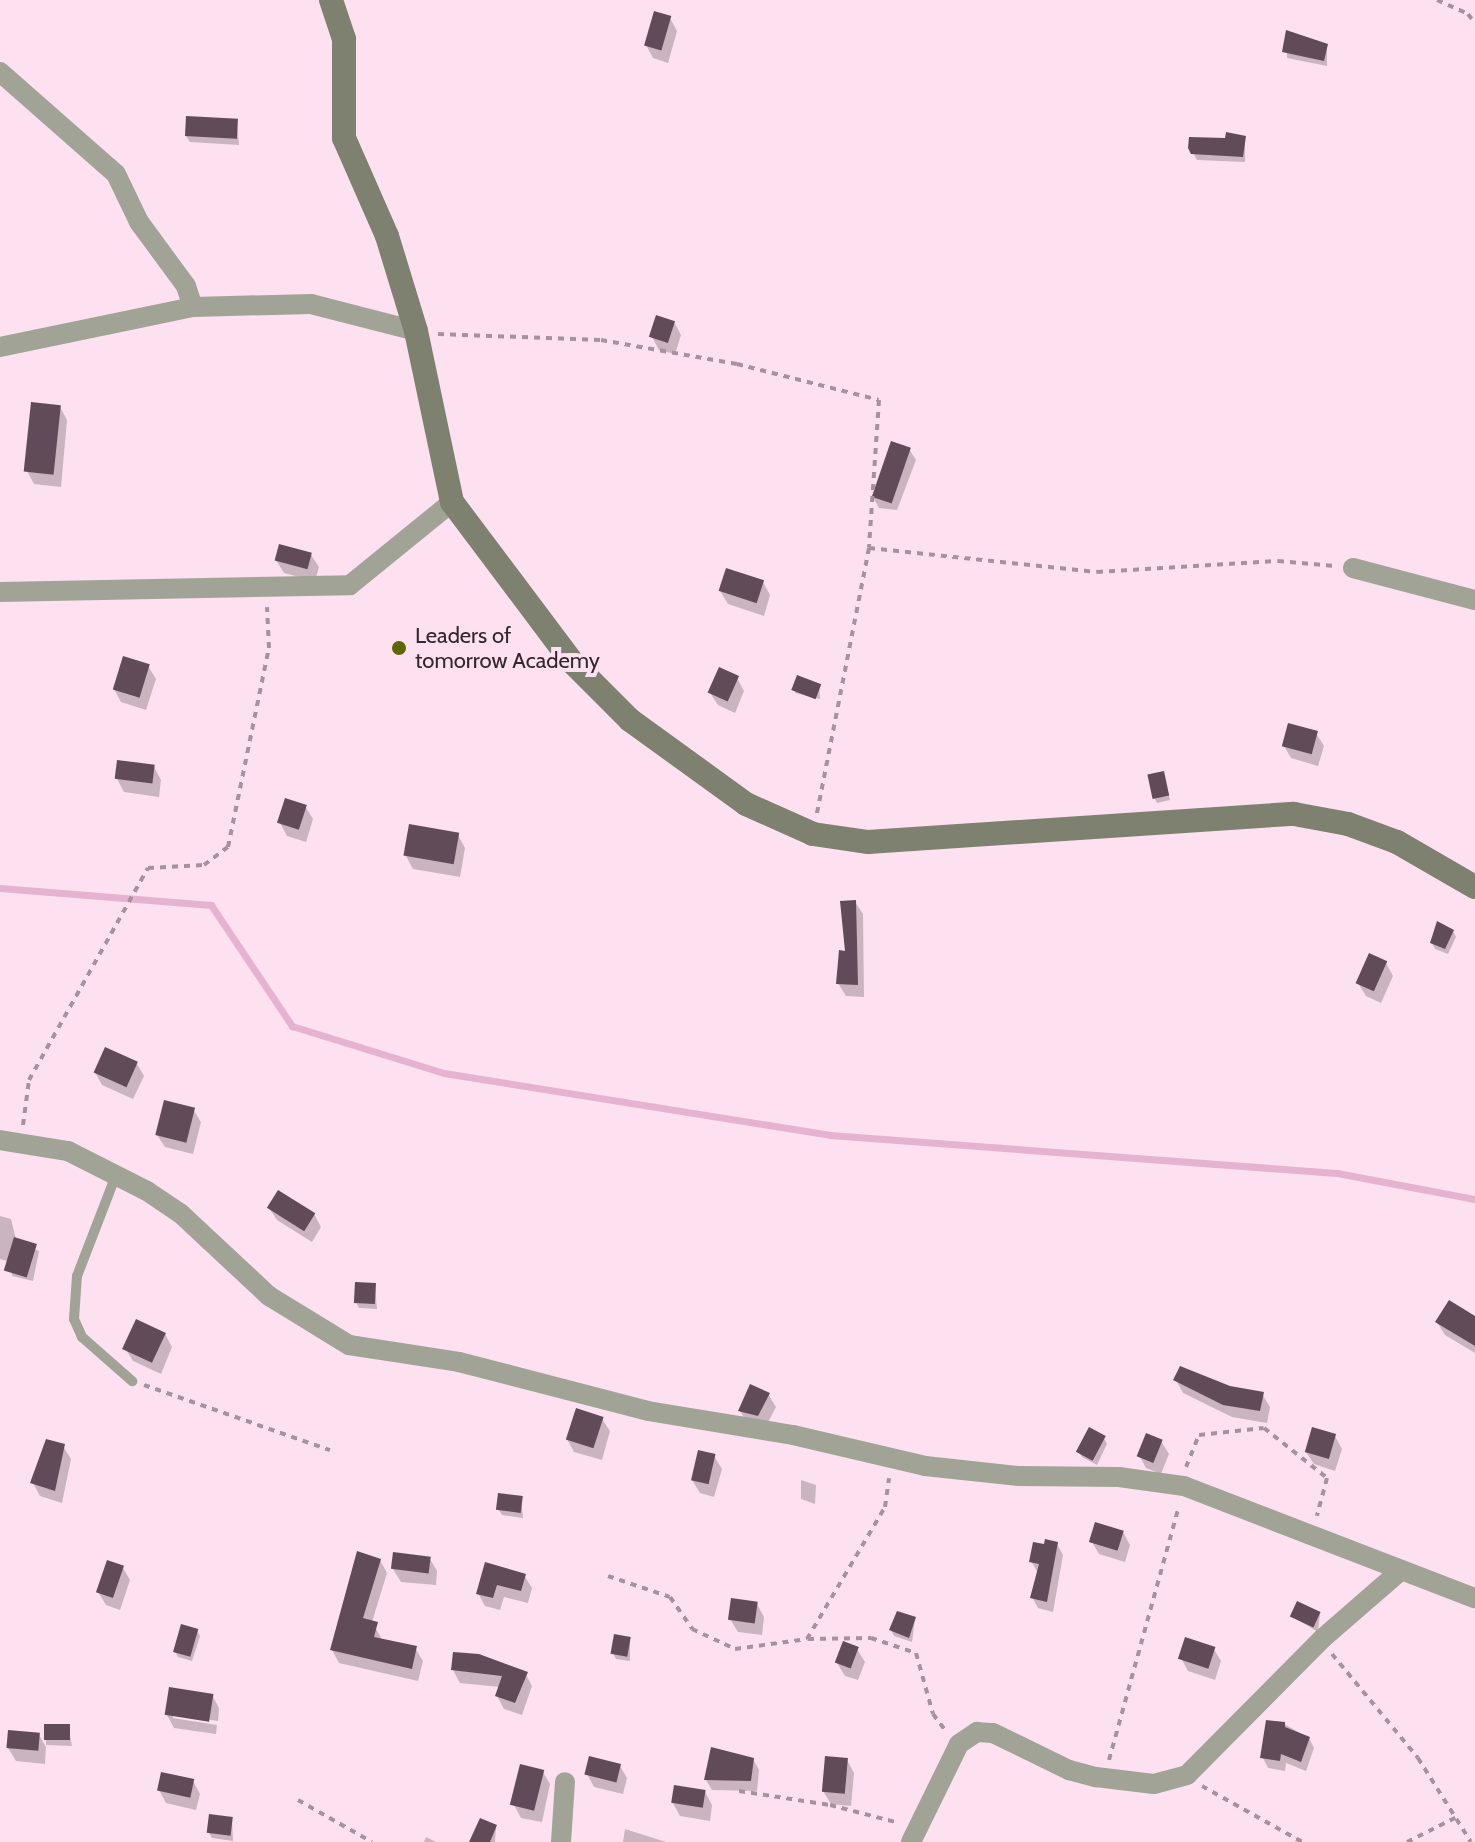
<!DOCTYPE html>
<style>
body{margin:0}
#map{position:relative;width:1475px;height:1842px;overflow:hidden;background:#fde1f0;font-family:Cabin,sans-serif}
div>[style]{position:absolute}
.shadow>*{inset:0;background:#0003}
.stream>*{height:7px;margin:-3.5px;padding:0 3.5px;transform-origin:3.5px;border-radius:3.5px;background:#e5b3cf}
.building>*{inset:0;background:#624b58;transform-origin:0 0}
.path>*{height:4px;margin-top:-2px;transform-origin:0;background:repeating-linear-gradient(90deg,#a6929d 0 6px,transparent 0 12px)}
.lane>*{height:10px;margin:-5px;padding:0 5px;transform-origin:5px;border-radius:5px;background:#a1a397}
.street>*{height:20px;margin:-10px;padding:0 10px;transform-origin:10px;border-radius:10px;background:#a1a397}
.secondary>*{height:24px;margin:-12px;padding:0 12px;transform-origin:12px;border-radius:12px;background:#7e8070}
.dots>*{width:22px;height:22px;translate:-50% -50%;box-sizing:border-box;border:4px solid #fde1f0;border-radius:50%}
span{translate:-50% -50%;white-space:nowrap;text-align:center;line-height:1.15;-webkit-text-stroke:8px #fde1f0;paint-order:stroke}
.poi-label{font-size:22px;color:#31272c}
.left{translate:0 -50%;text-align:left}
</style>
<div id="map">
<div class="shadow">
<div style="clip-path:polygon(670px 18px,677px 31px,668px 63px,653px 58px,646px 45px)"></div>
<div style="clip-path:polygon(1287px 32px,1327px 45px,1327px 66px,1287px 58px)"></div>
<div style="clip-path:polygon(237px 121px,239px 145px,190px 142px,186px 136px)"></div>
<div style="clip-path:polygon(1245px 138px,1245px 162px,1197px 160px,1190px 147px)"></div>
<div style="clip-path:polygon(674px 322px,681px 335px,675px 354px,659px 350px,652px 337px)"></div>
<div style="clip-path:polygon(60px 407px,67px 420px,61px 487px,34px 484px,27px 471px)"></div>
<div style="clip-path:polygon(909px 449px,916px 460px,897px 510px,879px 508px,873px 497px)"></div>
<div style="clip-path:polygon(311px 555px,319px 567px,315px 581px,284px 573px,276px 560px)"></div>
<div style="clip-path:polygon(763px 582px,770px 595px,764px 616px,728px 604px,720px 591px)"></div>
<div style="clip-path:polygon(148px 666px,156px 679px,146px 710px,121px 702px,114px 689px)"></div>
<div style="clip-path:polygon(798px 677px,819px 685px,820px 699px,795px 693px)"></div>
<div style="clip-path:polygon(737px 678px,744px 691px,735px 713px,718px 705px,710px 693px)"></div>
<div style="clip-path:polygon(1316px 733px,1324px 746px,1318px 766px,1291px 758px,1284px 746px)"></div>
<div style="clip-path:polygon(154px 767px,161px 780px,159px 797px,124px 792px,117px 779px)"></div>
<div style="clip-path:polygon(1163px 773px,1170px 800px,1157px 803px,1154px 797px)"></div>
<div style="clip-path:polygon(305px 806px,313px 819px,306px 842px,287px 836px,280px 823px)"></div>
<div style="clip-path:polygon(458px 835px,465px 848px,460px 877px,413px 869px,406px 856px)"></div>
<div style="clip-path:polygon(855px 902px,863px 914px,864px 997px,846px 996px,838px 983px)"></div>
<div style="clip-path:polygon(1453px 931px,1456px 937px,1448px 954px,1435px 949px,1432px 943px)"></div>
<div style="clip-path:polygon(1386px 963px,1393px 976px,1381px 1003px,1366px 996px,1358px 983px)"></div>
<div style="clip-path:polygon(137px 1064px,144px 1076px,133px 1099px,102px 1085px,95px 1072px)"></div>
<div style="clip-path:polygon(193px 1109px,201px 1122px,193px 1154px,165px 1147px,157px 1135px)"></div>
<div style="clip-path:polygon(269px 1208px,314px 1214px,321px 1227px,312px 1242px,277px 1220px)"></div>
<div style="clip-path:polygon(0 1216px,11px 1219px,16px 1240px,39px 1251px,33px 1281px,12px 1276px,11px 1262px,0 1259px)"></div>
<div style="clip-path:polygon(375px 1285px,377px 1309px,359px 1308px,356px 1302px)"></div>
<div style="clip-path:polygon(1475px 1318px,1475px 1353px,1445px 1335px,1437px 1322px)"></div>
<div style="clip-path:polygon(165px 1334px,172px 1347px,161px 1374px,133px 1361px,125px 1348px)"></div>
<div style="clip-path:polygon(1176px 1380px,1262px 1394px,1270px 1407px,1267px 1423px,1232px 1417px,1183px 1393px)"></div>
<div style="clip-path:polygon(768px 1394px,776px 1407px,765px 1428px,748px 1424px,740px 1411px)"></div>
<div style="clip-path:polygon(602px 1419px,610px 1431px,602px 1460px,574px 1452px,567px 1439px)"></div>
<div style="clip-path:polygon(1335px 1436px,1342px 1449px,1335px 1471px,1314px 1464px,1306px 1452px)"></div>
<div style="clip-path:polygon(1104px 1438px,1107px 1444px,1097px 1465px,1082px 1457px,1079px 1452px)"></div>
<div style="clip-path:polygon(1161px 1441px,1169px 1454px,1161px 1474px,1146px 1468px,1139px 1455px)"></div>
<div style="clip-path:polygon(63px 1446px,71px 1459px,62px 1503px,40px 1496px,33px 1483px)"></div>
<div style="clip-path:polygon(714px 1456px,722px 1469px,714px 1497px,700px 1493px,692px 1480px)"></div>
<div style="clip-path:polygon(801px 1480px,816px 1485px,815px 1504px,801px 1499px)"></div>
<div style="clip-path:polygon(521px 1497px,523px 1518px,502px 1515px,499px 1510px)"></div>
<div style="clip-path:polygon(1123px 1532px,1130px 1545px,1125px 1562px,1099px 1554px,1092px 1542px)"></div>
<div style="clip-path:polygon(1057px 1544px,1063px 1555px,1053px 1612px,1038px 1608px,1032px 1597px,1038px 1573px,1031px 1561px)"></div>
<div style="clip-path:polygon(430px 1559px,437px 1571px,436px 1585px,401px 1582px,393px 1569px)"></div>
<div style="clip-path:polygon(380px 1560px,387px 1573px,372px 1622px,383px 1641px,415px 1648px,423px 1661px,418px 1681px,339px 1663px,332px 1650px)"></div>
<div style="clip-path:polygon(486px 1564px,524px 1575px,532px 1588px,528px 1603px,504px 1597px,500px 1610px,485px 1606px,478px 1593px)"></div>
<div style="clip-path:polygon(123px 1568px,130px 1580px,120px 1610px,106px 1605px,98px 1592px)"></div>
<div style="clip-path:polygon(757px 1604px,764px 1617px,762px 1635px,738px 1632px,730px 1619px)"></div>
<div style="clip-path:polygon(1320px 1613px,1318px 1632px,1293px 1617px)"></div>
<div style="clip-path:polygon(915px 1619px,912px 1642px,894px 1636px,891px 1630px)"></div>
<div style="clip-path:polygon(197px 1630px,200px 1636px,192px 1661px,178px 1657px,175px 1651px)"></div>
<div style="clip-path:polygon(630px 1639px,630px 1661px,616px 1659px,613px 1653px)"></div>
<div style="clip-path:polygon(1213px 1648px,1221px 1661px,1215px 1680px,1188px 1671px,1181px 1658px)"></div>
<div style="clip-path:polygon(857px 1649px,865px 1662px,858px 1680px,845px 1676px,837px 1663px)"></div>
<div style="clip-path:polygon(453px 1670px,525px 1673px,532px 1686px,522px 1715px,504px 1709px,497px 1696px,500px 1687px,460px 1683px)"></div>
<div style="clip-path:polygon(212px 1695px,219px 1708px,218px 1721px,173px 1714px,173px 1718px,217px 1725px,216px 1734px,174px 1728px,167px 1715px)"></div>
<div style="clip-path:polygon(1284px 1724px,1309px 1738px,1314px 1748px,1306px 1771px,1286px 1763px,1285px 1771px,1268px 1768px,1263px 1758px)"></div>
<div style="clip-path:polygon(46px 1726px,68px 1726px,72px 1746px,46px 1745px,45px 1764px,16px 1761px,8px 1748px,39px 1735px,46px 1747px)"></div>
<div style="clip-path:polygon(753px 1759px,759px 1770px,757px 1791px,712px 1790px,706px 1780px)"></div>
<div style="clip-path:polygon(847px 1760px,854px 1773px,851px 1806px,831px 1804px,823px 1791px)"></div>
<div style="clip-path:polygon(620px 1766px,627px 1778px,623px 1794px,594px 1787px,587px 1774px)"></div>
<div style="clip-path:polygon(543px 1772px,550px 1784px,542px 1822px,521px 1818px,514px 1805px)"></div>
<div style="clip-path:polygon(193px 1781px,200px 1794px,196px 1810px,166px 1803px,159px 1790px)"></div>
<div style="clip-path:polygon(705px 1792px,712px 1805px,710px 1821px,680px 1816px,673px 1803px)"></div>
<div style="clip-path:polygon(232px 1819px,233px 1841px,212px 1838px,209px 1833px)"></div>
<div style="clip-path:polygon(496px 1827px,495px 1842px,484px 1842px)"></div>
<div style="clip-path:polygon(625px 1829px,666px 1842px,623px 1842px)"></div>
<div style="clip-path:polygon(426px 1837px,436px 1842px,424px 1842px)"></div>
</div>
<div class="stream">
<div style="left:0;top:888px;width:212px;rotate:4.6deg"></div>
<div style="left:211px;top:905px;width:146px;rotate:56.2deg"></div>
<div style="left:292px;top:1026px;width:159px;rotate:17.2deg"></div>
<div style="left:444px;top:1073px;width:391px;rotate:9.1deg"></div>
<div style="left:830px;top:1135px;width:508px;rotate:4.29deg"></div>
<div style="left:1337px;top:1173px;width:140px;rotate:10.7deg"></div>
</div>
<div class="building">
<div style="left:654px;top:11px;width:18px;height:36px;rotate:16deg"></div>
<div style="clip-path:polygon(1286px 30px,1328px 44px,1324px 61px,1282px 52px)"></div>
<div style="left:186px;top:116px;width:52px;height:20px;rotate:3deg"></div>
<div style="clip-path:polygon(1226px 132px,1246px 136px,1243px 157px,1191px 154px,1188px 148px,1189px 137px,1225px 138px)"></div>
<div style="left:656px;top:315px;width:20px;height:23px;rotate:18deg"></div>
<div style="left:31px;top:402px;width:30px;height:70px;rotate:6deg"></div>
<div style="left:891px;top:441px;width:21px;height:59px;rotate:19deg"></div>
<div style="left:279px;top:544px;width:34px;height:17px;rotate:15deg"></div>
<div style="left:726px;top:568px;width:40px;height:24px;rotate:18deg"></div>
<div style="left:123px;top:656px;width:28px;height:35px;rotate:17deg"></div>
<div style="left:719px;top:667px;width:22px;height:28px;rotate:24deg"></div>
<div style="left:797px;top:675px;width:26px;height:16px;rotate:21deg"></div>
<div style="left:1288px;top:723px;width:31px;height:24px;rotate:15deg"></div>
<div style="left:117px;top:760px;width:38px;height:19px;rotate:7deg"></div>
<div style="left:1164px;top:771px;width:25px;height:17px;rotate:78deg"></div>
<div style="left:285px;top:798px;width:23px;height:26px;rotate:18deg"></div>
<div style="left:409px;top:824px;width:51px;height:32px;rotate:10deg"></div>
<div style="clip-path:polygon(856px 900px,858px 985px,836px 984px,839px 950px,845px 951px,840px 901px)"></div>
<div style="clip-path:polygon(1437px 921px,1454px 930px,1445px 949px,1430px 943px)"></div>
<div style="left:1369px;top:953px;width:20px;height:33px;rotate:24deg"></div>
<div style="left:105px;top:1047px;width:36px;height:28px;rotate:24deg"></div>
<div style="left:164px;top:1100px;width:32px;height:36px;rotate:14deg"></div>
<div style="left:278px;top:1190px;width:44px;height:21px;rotate:32deg"></div>
<div style="left:14px;top:1237px;width:24px;height:35px;rotate:17deg"></div>
<div style="left:355px;top:1282px;width:21px;height:21px;rotate:3deg"></div>
<div style="clip-path:polygon(1449px 1300px,1475px 1316px,1475px 1346px,1435px 1322px)"></div>
<div style="left:136px;top:1319px;width:33px;height:33px;rotate:25deg"></div>
<div style="clip-path:polygon(1180px 1366px,1230px 1386px,1264px 1392px,1260px 1411px,1223px 1405px,1173px 1380px)"></div>
<div style="clip-path:polygon(750px 1384px,770px 1393px,758px 1416px,738px 1411px)"></div>
<div style="left:576px;top:1408px;width:29px;height:33px;rotate:18deg"></div>
<div style="left:1089px;top:1427px;width:19px;height:28px;rotate:28deg"></div>
<div style="left:1312px;top:1427px;width:25px;height:26px;rotate:16deg"></div>
<div style="left:1146px;top:1433px;width:18px;height:25px;rotate:22deg"></div>
<div style="clip-path:polygon(46px 1439px,65px 1444px,55px 1491px,30px 1483px)"></div>
<div style="left:698px;top:1450px;width:18px;height:31px;rotate:13deg"></div>
<div style="left:498px;top:1493px;width:25px;height:17px;rotate:7deg"></div>
<div style="left:1095px;top:1522px;width:30px;height:21px;rotate:17deg"></div>
<div style="clip-path:polygon(1045px 1539px,1058px 1542px,1047px 1602px,1030px 1598px,1039px 1564px,1029px 1562px,1033px 1542px,1044px 1544px)"></div>
<div style="clip-path:polygon(357px 1551px,381px 1559px,363px 1618px,378px 1622px,374px 1637px,417px 1646px,412px 1669px,330px 1650px)"></div>
<div style="left:393px;top:1552px;width:38px;height:17px;rotate:7deg"></div>
<div style="left:107px;top:1560px;width:18px;height:34px;rotate:19deg"></div>
<div style="clip-path:polygon(485px 1562px,526px 1574px,521px 1591px,497px 1585px,493px 1598px,476px 1594px)"></div>
<div style="left:731px;top:1598px;width:27px;height:22px;rotate:8deg"></div>
<div style="left:1297px;top:1601px;width:26px;height:17px;rotate:25deg"></div>
<div style="clip-path:polygon(897px 1611px,916px 1617px,909px 1638px,889px 1630px)"></div>
<div style="left:181px;top:1624px;width:18px;height:29px;rotate:16deg"></div>
<div style="left:614px;top:1634px;width:17px;height:20px;rotate:10deg"></div>
<div style="left:1185px;top:1637px;width:32px;height:23px;rotate:18deg"></div>
<div style="left:843px;top:1641px;width:17px;height:23px;rotate:21deg"></div>
<div style="clip-path:polygon(453px 1652px,479px 1654px,528px 1672px,515px 1703px,495px 1696px,502px 1676px,451px 1670px)"></div>
<div style="left:169px;top:1687px;width:45px;height:28px;rotate:9deg"></div>
<div style="clip-path:polygon(1266px 1720px,1285px 1722px,1285px 1727px,1310px 1737px,1301px 1762px,1281px 1754px,1280px 1761px,1260px 1758px)"></div>
<div style="left:44px;top:1724px;width:26px;height:16px"></div>
<div style="left:8px;top:1730px;width:32px;height:18px;rotate:5deg"></div>
<div style="clip-path:polygon(711px 1747px,754px 1758px,751px 1781px,704px 1780px)"></div>
<div style="left:589px;top:1756px;width:33px;height:19px;rotate:14deg"></div>
<div style="left:825px;top:1756px;width:23px;height:36px;rotate:5deg"></div>
<div style="left:520px;top:1764px;width:25px;height:42px;rotate:14deg"></div>
<div style="left:161px;top:1772px;width:34px;height:19px;rotate:12deg"></div>
<div style="left:674px;top:1785px;width:32px;height:18px;rotate:9deg"></div>
<div style="left:209px;top:1814px;width:24px;height:19px;rotate:7deg"></div>
<div style="clip-path:polygon(480px 1818px,497px 1825px,490px 1842px,469px 1842px)"></div>
</div>
<div class="path">
<div style="left:1437px;top:0;width:34px;rotate:24deg"></div>
<div style="left:1468px;top:14px;width:11px;rotate:52deg"></div>
<div style="left:438px;top:334px;width:163px;rotate:2.1deg"></div>
<div style="left:601px;top:340px;width:138px;rotate:10deg"></div>
<div style="left:737px;top:364px;width:146px;rotate:14.2deg"></div>
<div style="left:879px;top:400px;width:148px;rotate:93.9deg"></div>
<div style="left:869px;top:548px;width:271px;rotate:101.1deg"></div>
<div style="left:869px;top:548px;width:229px;rotate:6deg"></div>
<div style="left:1097px;top:572px;width:181px;rotate:-3.5deg"></div>
<div style="left:1278px;top:561px;width:57px;rotate:5deg"></div>
<div style="left:23px;top:1125px;width:45px;rotate:-82.4deg"></div>
<div style="left:29px;top:1080px;width:243px;rotate:-60.7deg"></div>
<div style="left:148px;top:868px;width:56px;rotate:-3.1deg"></div>
<div style="left:204px;top:865px;width:30px;rotate:-37deg"></div>
<div style="left:228px;top:847px;width:203px;rotate:-78.4deg"></div>
<div style="left:269px;top:648px;width:41px;rotate:-92.8deg"></div>
<div style="left:144px;top:1385px;width:197px;rotate:19.3deg"></div>
<div style="left:1186px;top:1467px;width:35px;rotate:-68deg"></div>
<div style="left:1199px;top:1435px;width:65px;rotate:-6.1deg"></div>
<div style="left:1264px;top:1428px;width:80px;rotate:38.4deg"></div>
<div style="left:1327px;top:1478px;width:39px;rotate:105deg"></div>
<div style="left:608px;top:1576px;width:65px;rotate:18.7deg"></div>
<div style="left:670px;top:1597px;width:39px;rotate:55deg"></div>
<div style="left:692px;top:1629px;width:47px;rotate:24.9deg"></div>
<div style="left:735px;top:1649px;width:73px;rotate:-7.9deg"></div>
<div style="left:807px;top:1639px;width:153px;rotate:-59.4deg"></div>
<div style="left:885px;top:1507px;width:29px;rotate:-82deg"></div>
<div style="left:808px;top:1639px;width:63px;rotate:-0.9deg"></div>
<div style="left:871px;top:1638px;width:47px;rotate:18.4deg"></div>
<div style="left:916px;top:1653px;width:63px;rotate:74.4deg"></div>
<div style="left:933px;top:1714px;width:21px;rotate:53deg"></div>
<div style="left:1332px;top:1654px;width:135px;rotate:50.4deg"></div>
<div style="left:1418px;top:1758px;width:99px;rotate:57.8deg"></div>
<div style="left:1109px;top:1760px;width:263px;rotate:-74.6deg"></div>
<div style="left:1202px;top:1786px;width:115px;rotate:29.2deg"></div>
<div style="left:739px;top:1791px;width:92px;rotate:8.7deg"></div>
<div style="left:830px;top:1805px;width:71px;rotate:14.6deg"></div>
<div style="left:298px;top:1800px;width:85px;rotate:29.6deg"></div>
<div style="left:1407px;top:1842px;width:54px;rotate:-26.6deg"></div>
</div>
<div class="lane">
<div style="left:116px;top:1175px;width:108px;rotate:111.1deg"></div>
<div style="left:77px;top:1276px;width:43px;rotate:94deg"></div>
<div style="left:74px;top:1319px;width:20px;rotate:66deg"></div>
<div style="left:82px;top:1337px;width:67px;rotate:41.3deg"></div>
</div>
<div class="street">
<div style="left:0;top:72px;width:154px;rotate:41.3deg"></div>
<div style="left:116px;top:174px;width:53px;rotate:64.4deg"></div>
<div style="left:139px;top:222px;width:79px;rotate:53.7deg"></div>
<div style="left:186px;top:286px;width:22px;rotate:72deg"></div>
<div style="left:0;top:347px;width:197px;rotate:-11.7deg"></div>
<div style="left:193px;top:307px;width:118px;rotate:-1.5deg"></div>
<div style="left:311px;top:304px;width:108px;rotate:14.4deg"></div>
<div style="left:1353px;top:568px;width:126px;rotate:14.7deg"></div>
<div style="left:0;top:592px;width:350px;rotate:-1.1deg"></div>
<div style="left:350px;top:585px;width:132px;rotate:-39.1deg"></div>
<div style="left:0;top:1140px;width:69px;rotate:9.2deg"></div>
<div style="left:68px;top:1151px;width:89px;rotate:26.9deg"></div>
<div style="left:147px;top:1191px;width:40px;rotate:34deg"></div>
<div style="left:180px;top:1213px;width:122px;rotate:43deg"></div>
<div style="left:269px;top:1296px;width:94px;rotate:31.5deg"></div>
<div style="left:349px;top:1345px;width:111px;rotate:8.8deg"></div>
<div style="left:459px;top:1362px;width:195px;rotate:14.5deg"></div>
<div style="left:648px;top:1411px;width:147px;rotate:9.4deg"></div>
<div style="left:793px;top:1435px;width:136px;rotate:13.2deg"></div>
<div style="left:925px;top:1466px;width:95px;rotate:6.1deg"></div>
<div style="left:1019px;top:1476px;width:100px;rotate:0.6deg"></div>
<div style="left:1119px;top:1477px;width:66px;rotate:7.9deg"></div>
<div style="left:1184px;top:1486px;width:312px;rotate:21.1deg"></div>
<div style="left:561px;top:1842px;width:60px;rotate:-86.2deg"></div>
<div style="left:911px;top:1842px;width:109px;rotate:-63.9deg"></div>
<div style="left:959px;top:1744px;width:22px;rotate:-34deg"></div>
<div style="left:977px;top:1732px;width:16px;rotate:4deg"></div>
<div style="left:993px;top:1733px;width:85px;rotate:26deg"></div>
<div style="left:1069px;top:1770px;width:28px;rotate:15deg"></div>
<div style="left:1096px;top:1777px;width:58px;rotate:6.9deg"></div>
<div style="left:1154px;top:1784px;width:34px;rotate:-15deg"></div>
<div style="left:1187px;top:1775px;width:193px;rotate:-45.2deg"></div>
<div style="left:1323px;top:1638px;width:102px;rotate:-41deg"></div>
</div>
<div class="secondary">
<div style="left:331px;top:0;width:41px;rotate:71.6deg"></div>
<div style="left:344px;top:39px;width:99px;rotate:90deg"></div>
<div style="left:344px;top:138px;width:107px;rotate:66.3deg"></div>
<div style="left:387px;top:236px;width:99px;rotate:73deg"></div>
<div style="left:416px;top:331px;width:175px;rotate:78.1deg"></div>
<div style="left:452px;top:502px;width:200px;rotate:53.1deg"></div>
<div style="left:572px;top:662px;width:82px;rotate:45deg"></div>
<div style="left:630px;top:720px;width:143px;rotate:35.9deg"></div>
<div style="left:746px;top:804px;width:73px;rotate:24.1deg"></div>
<div style="left:813px;top:834px;width:56px;rotate:8.3deg"></div>
<div style="left:868px;top:842px;width:427px;rotate:-3.8deg"></div>
<div style="left:1294px;top:814px;width:55px;rotate:10.5deg"></div>
<div style="left:1348px;top:824px;width:52px;rotate:20.2deg"></div>
<div style="left:1397px;top:842px;width:90px;rotate:30deg"></div>
</div>
<div class="dots">
<div style="left:399px;top:648px;background:#5e6501"></div>
</div>
<div class="poi-label">
<span class="left" style="left:415px;top:648px">Leaders of<br>tomorrow Academy</span>
</div>
</div>
